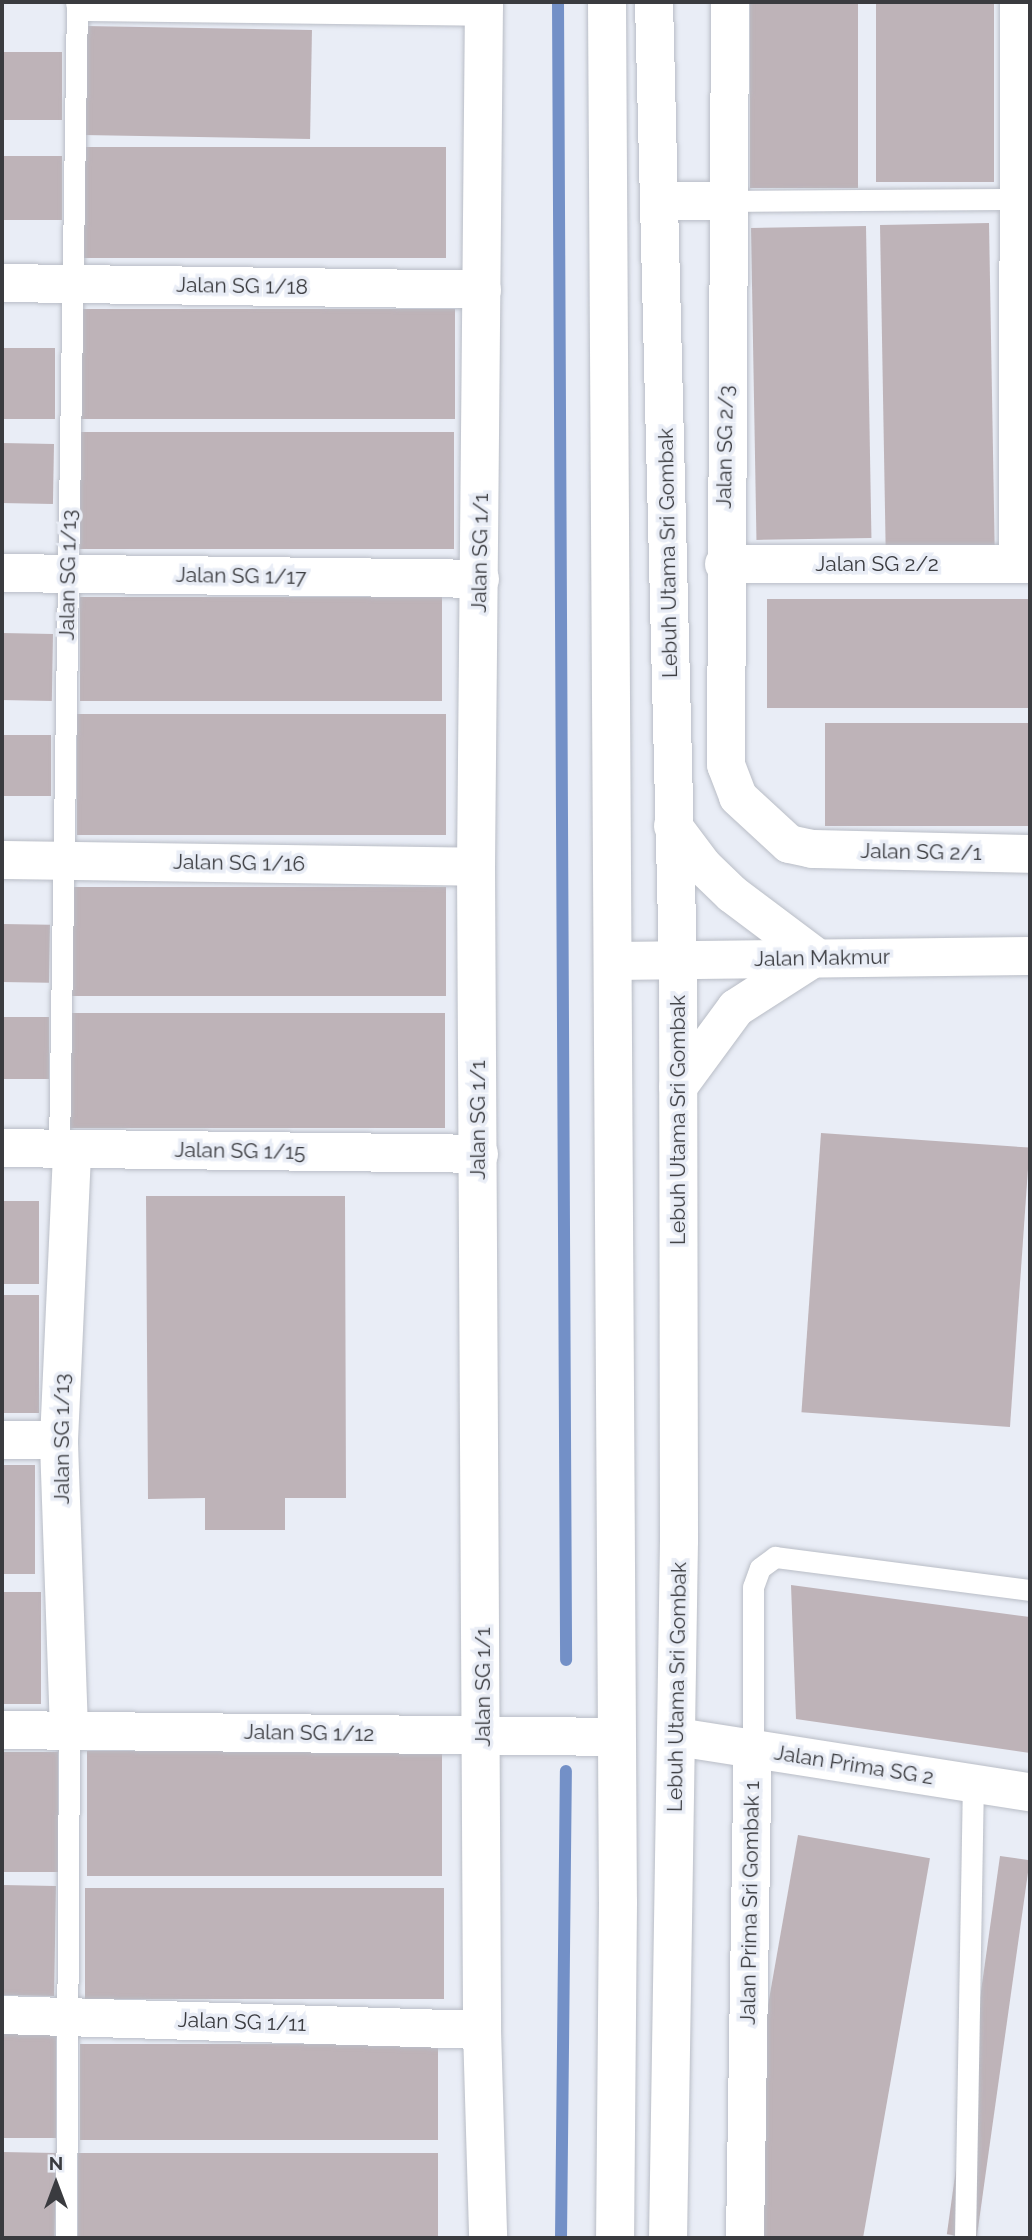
<!DOCTYPE html>
<style>
body{margin:0}
#map{position:relative;width:1032px;height:2240px;overflow:hidden;background:#e9edf6;font-family:Raleway,sans-serif}
div>[style]{position:absolute}
.stream>*{height:12px;margin:-6px;padding:0 6px;transform-origin:6px;border-radius:6px;background:#7390c7}
.building>*{inset:0;background:#beb3b8;transform-origin:0 0}
.roads{filter:drop-shadow(0 0 2px #b9bdc6) drop-shadow(0 0 2px #b9bdc6)}
.lane>*{height:21px;margin:-10.5px;padding:0 10.5px;transform-origin:10.5px;border-radius:10.5px;background:#fff}
.street>*{height:38px;margin:-19px;padding:0 19px;transform-origin:19px;border-radius:19px;background:#fff}
.secondary>*{height:38px;margin:-19px;padding:0 19px;transform-origin:19px;border-radius:19px;background:#fff}
span{translate:-50% -50%;white-space:nowrap;text-align:center;line-height:1.15;-webkit-text-stroke:7px #e9edf6;paint-order:stroke}
.street-label{font-size:21px;color:#3a3b3f}
.frame{position:absolute;inset:0;border:4px solid #3a3b3f;pointer-events:none}
.north{position:absolute;left:21px;top:2149px;width:70px;height:70px;-webkit-text-stroke:5px #e9edf6;paint-order:stroke;rotate:0deg;font-size:19px;font-weight:700;line-height:28px;text-align:center;color:#3a3b3f}
.north::after{content:'';display:block;margin:auto;width:24px;height:32px;background:#3a3b3f;clip-path:polygon(50% 0,100% 100%,50% 72%,0 100%)}
</style>
<div id="map">
<div class="stream">
<div style="left:558px;top:2px;width:1658px;rotate:89.72deg"></div>
<div style="left:561px;top:2238px;width:467px;rotate:-89.4deg"></div>
</div>
<div class="building">
<div style="left:750px;top:2px;width:108px;height:186px"></div>
<div style="left:876px;top:2px;width:118px;height:180px"></div>
<div style="left:85px;top:26px;width:227px;height:109px;rotate:1deg"></div>
<div style="left:2px;top:52px;width:60px;height:68px"></div>
<div style="left:83px;top:147px;width:363px;height:111px"></div>
<div style="left:2px;top:156px;width:60px;height:64px"></div>
<div style="left:989px;top:223px;width:322px;height:109px;rotate:89deg"></div>
<div style="left:866px;top:226px;width:312px;height:115px;rotate:89deg"></div>
<div style="left:80px;top:309px;width:375px;height:110px"></div>
<div style="left:2px;top:348px;width:53px;height:71px"></div>
<div style="left:77px;top:432px;width:377px;height:117px"></div>
<div style="left:2px;top:443px;width:52px;height:60px;rotate:1deg"></div>
<div style="left:80px;top:597px;width:362px;height:104px"></div>
<div style="left:1030px;top:599px;width:109px;height:263px;rotate:90deg"></div>
<div style="left:2px;top:633px;width:51px;height:67px;rotate:1deg"></div>
<div style="left:77px;top:714px;width:369px;height:121px"></div>
<div style="left:1030px;top:723px;width:103px;height:205px;rotate:90deg"></div>
<div style="left:2px;top:735px;width:49px;height:61px"></div>
<div style="left:72px;top:887px;width:374px;height:109px"></div>
<div style="left:2px;top:924px;width:48px;height:58px;rotate:1deg"></div>
<div style="left:69px;top:1013px;width:376px;height:115px"></div>
<div style="left:2px;top:1017px;width:47px;height:62px"></div>
<div style="left:821px;top:1133px;width:209px;height:280px;rotate:4deg"></div>
<div style="clip-path:polygon(146px 1196px,345px 1196px,346px 1498px,285px 1498px,285px 1530px,205px 1530px,205px 1498px,148px 1499px)"></div>
<div style="left:2px;top:1201px;width:37px;height:83px"></div>
<div style="left:2px;top:1295px;width:37px;height:118px"></div>
<div style="left:2px;top:1465px;width:33px;height:109px"></div>
<div style="clip-path:polygon(791px 1585px,1030px 1617px,1030px 1753px,796px 1719px)"></div>
<div style="left:2px;top:1592px;width:39px;height:112px"></div>
<div style="left:87px;top:1751px;width:355px;height:125px"></div>
<div style="left:2px;top:1752px;width:56px;height:120px"></div>
<div style="left:798px;top:1835px;width:134px;height:403px;rotate:10deg"></div>
<div style="left:1000px;top:1856px;width:30px;height:382px;rotate:8deg"></div>
<div style="left:2px;top:1885px;width:54px;height:110px;rotate:1deg"></div>
<div style="left:85px;top:1888px;width:359px;height:111px"></div>
<div style="left:2px;top:2032px;width:54px;height:106px"></div>
<div style="left:80px;top:2044px;width:358px;height:96px"></div>
<div style="left:2px;top:2152px;width:54px;height:86px;rotate:1deg"></div>
<div style="left:78px;top:2153px;width:360px;height:85px"></div>
</div>
<div class="roads">
<div class="lane">
<div style="left:728px;top:201px;width:300px;rotate:-0.4deg"></div>
<div style="left:59px;top:1149px;width:1147px;rotate:-89.1deg"></div>
<div style="left:753px;top:1749px;width:162px;rotate:-90deg"></div>
<div style="left:753px;top:1587px;width:20px;rotate:-70deg"></div>
<div style="left:760px;top:1568px;width:19px;rotate:-36deg"></div>
<div style="left:775px;top:1557px;width:257px;rotate:7.4deg"></div>
<div style="left:66px;top:2238px;width:508px;rotate:-89.66deg"></div>
<div style="left:965px;top:2238px;width:455px;rotate:-89deg"></div>
</div>
<div class="street">
<div style="left:85px;top:2px;width:399px;rotate:0.7deg"></div>
<div style="left:484px;top:2px;width:865px;rotate:90.53deg"></div>
<div style="left:476px;top:867px;width:1163px;rotate:89.7deg"></div>
<div style="left:482px;top:2030px;width:208px;rotate:88.3deg"></div>
<div style="left:730px;top:2px;width:763px;rotate:90.3deg"></div>
<div style="left:726px;top:765px;width:34px;rotate:69deg"></div>
<div style="left:738px;top:797px;width:69px;rotate:42.7deg"></div>
<div style="left:789px;top:844px;width:24px;rotate:12deg"></div>
<div style="left:812px;top:849px;width:218px;rotate:1.3deg"></div>
<div style="left:661px;top:201px;width:67px"></div>
<div style="left:2px;top:283px;width:480px;rotate:0.8deg"></div>
<div style="left:724px;top:564px;width:306px"></div>
<div style="left:1018px;top:564px;width:562px;rotate:-89.9deg"></div>
<div style="left:2px;top:573px;width:478px;rotate:0.7deg"></div>
<div style="left:2px;top:860px;width:474px;rotate:0.8deg"></div>
<div style="left:2px;top:1148px;width:477px;rotate:0.7deg"></div>
<div style="left:2px;top:1440px;width:57px"></div>
<div style="left:2px;top:1730px;width:613px;rotate:0.65deg"></div>
<div style="left:69px;top:1730px;width:290px;rotate:-92deg"></div>
<div style="left:59px;top:1440px;width:291px;rotate:-87.4deg"></div>
<div style="left:677px;top:1737px;width:357px;rotate:8.9deg"></div>
<div style="left:2px;top:2015px;width:480px;rotate:1.8deg"></div>
<div style="left:745px;top:2238px;width:489px;rotate:-89.1deg"></div>
</div>
<div class="secondary">
<div style="left:607px;top:2px;width:1900px;rotate:89.67deg"></div>
<div style="left:618px;top:1902px;width:336px;rotate:90.5deg"></div>
<div style="left:654px;top:2px;width:959px;rotate:88.57deg"></div>
<div style="left:678px;top:961px;width:580px;rotate:89.9deg"></div>
<div style="left:679px;top:1541px;width:697px;rotate:90.9deg"></div>
<div style="left:673px;top:826px;width:50px;rotate:53.1deg"></div>
<div style="left:703px;top:866px;width:40px;rotate:44deg"></div>
<div style="left:732px;top:894px;width:105px;rotate:36.9deg"></div>
<div style="left:613px;top:961px;width:417px;rotate:-0.7deg"></div>
<div style="left:678px;top:1087px;width:98px;rotate:-53.7deg"></div>
<div style="left:736px;top:1008px;width:93px;rotate:-32.7deg"></div>
</div>
</div>
<div class="street-label">
<span style="left:242px;top:286px;rotate:1deg">Jalan SG 1/18</span>
<span style="left:725px;top:447px;rotate:-89deg">Jalan SG 2/3</span>
<span style="left:480px;top:553px;rotate:-89deg">Jalan SG 1/1</span>
<span style="left:668px;top:553px;rotate:-91deg">Lebuh Utama Sri Gombak</span>
<span style="left:877px;top:564px">Jalan SG 2/2</span>
<span style="left:68px;top:575px;rotate:-89deg">Jalan SG 1/13</span>
<span style="left:241px;top:576px;rotate:1deg">Jalan SG 1/17</span>
<span style="left:921px;top:852px;rotate:1deg">Jalan SG 2/1</span>
<span style="left:239px;top:863px;rotate:1deg">Jalan SG 1/16</span>
<span style="left:822px;top:958px;rotate:-1deg">Jalan Makmur</span>
<span style="left:478px;top:1120px;rotate:-90deg">Jalan SG 1/1</span>
<span style="left:678px;top:1120px;rotate:-90deg">Lebuh Utama Sri Gombak</span>
<span style="left:240px;top:1151px;rotate:1deg">Jalan SG 1/15</span>
<span style="left:62px;top:1439px;rotate:-90deg">Jalan SG 1/13</span>
<span style="left:483px;top:1687px;rotate:-90deg">Jalan SG 1/1</span>
<span style="left:677px;top:1687px;rotate:-89deg">Lebuh Utama Sri Gombak</span>
<span style="left:309px;top:1733px;rotate:1deg">Jalan SG 1/12</span>
<span style="left:854px;top:1765px;rotate:9deg">Jalan Prima SG 2</span>
<span style="left:750px;top:1903px;rotate:-89deg">Jalan Prima Sri Gombak 1</span>
<span style="left:242px;top:2022px;rotate:2deg">Jalan SG 1/11</span>
</div>
<div class="frame"></div>
<div class="north">N</div>
</div>
